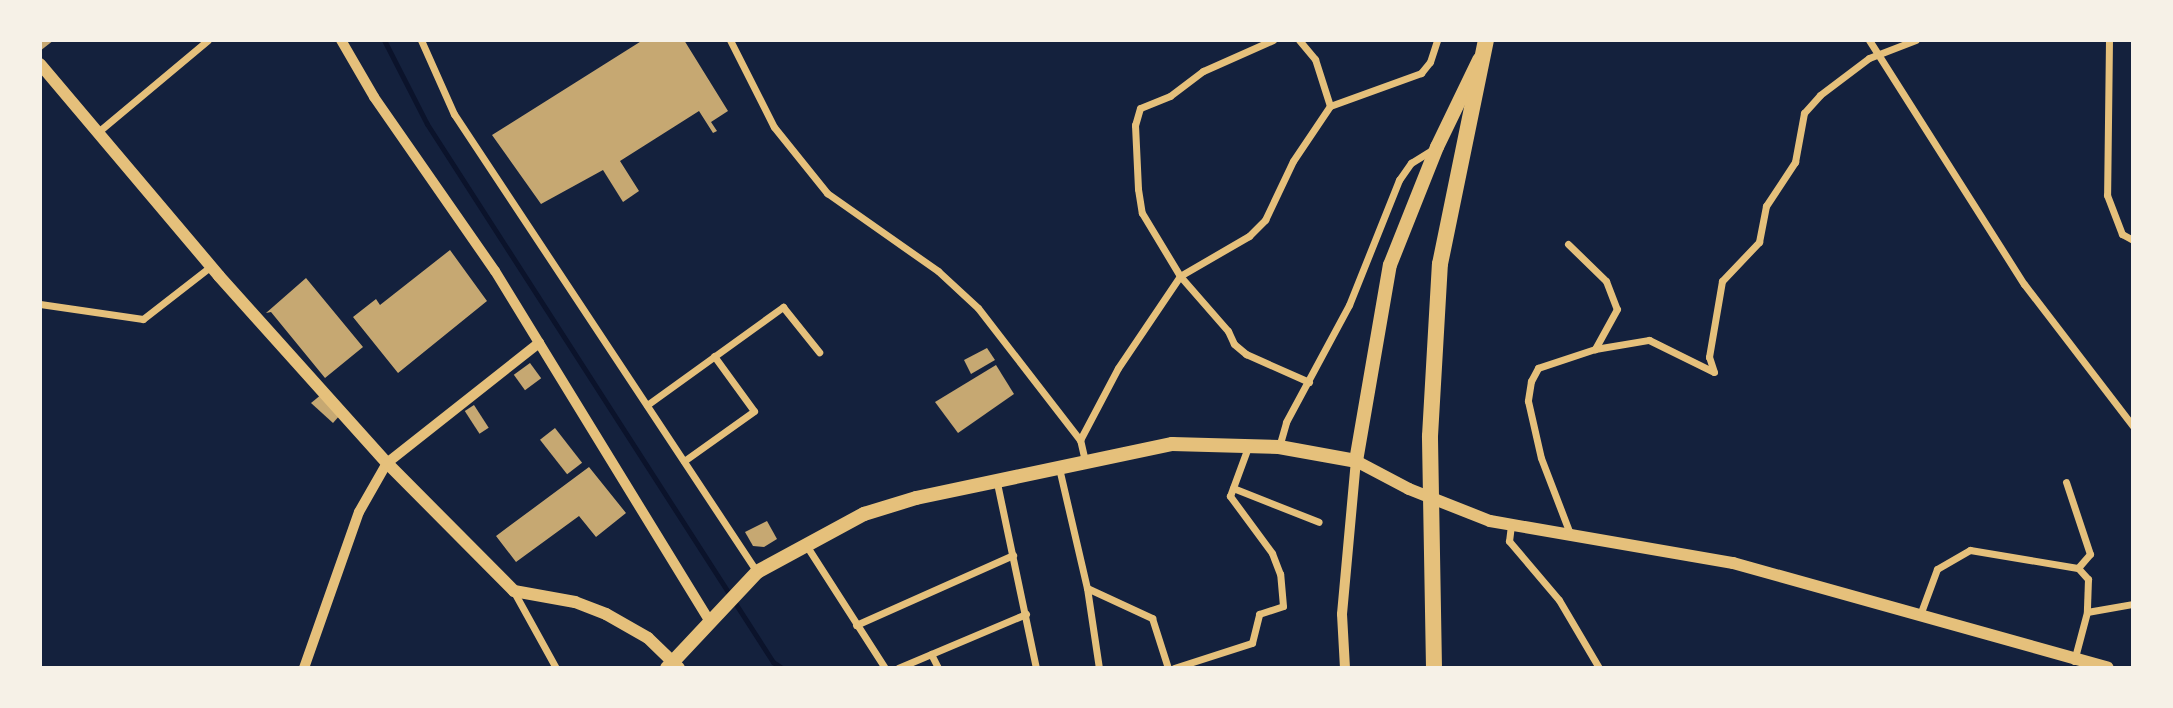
<!DOCTYPE html>
<style>
body{margin:0}
#map{position:relative;width:2173px;height:708px;overflow:hidden;background:#14213d;font-family:"Titillium Web",sans-serif}
div>[style]{position:absolute}
.stream>*{height:5px;margin:-2.5px;padding:0 2.5px;transform-origin:2.5px;border-radius:2.5px;background:#0b132b}
.building>*{inset:0;background:#c6a872;transform-origin:0 0}
.minor>*{height:7px;margin:-3.5px;padding:0 3.5px;transform-origin:3.5px;border-radius:3.5px;background:#e5c07b}
.tertiary>*{height:10px;margin:-5px;padding:0 5px;transform-origin:5px;border-radius:5px;background:#e5c07b}
.secondary>*{height:12px;margin:-6px;padding:0 6px;transform-origin:6px;border-radius:6px;background:#e5c07b}
.trunk>*{height:14px;margin:-7px;padding:0 7px;transform-origin:7px;border-radius:7px;background:#e5c07b}
.motorway>*{height:16px;margin:-8px;padding:0 8px;transform-origin:8px;border-radius:8px;background:#e5c07b}
span{translate:-50% -50%;white-space:nowrap;text-align:center;line-height:1.15;-webkit-text-stroke:5px #f6f1e7;paint-order:stroke}
.frame{position:absolute;inset:0;border:42px solid #f6f1e7;pointer-events:none}
</style>
<div id="map">
<div class="stream">
<div style="left:384px;top:40px;width:94px;rotate:62.9deg"></div>
<div style="left:427px;top:124px;width:640px;rotate:57.25deg"></div>
<div style="left:773px;top:662px;width:11px;rotate:34deg"></div>
</div>
<div class="building">
<div style="clip-path:polygon(40px 40px,54px 40px,40px 51px)"></div>
<div style="clip-path:polygon(643px 40px,684px 40px,728px 111px,711px 122px,717px 131px,713px 133px,699px 111px,620px 161px,639px 191px,623px 202px,603px 170px,541px 204px,492px 135px)"></div>
<div style="clip-path:polygon(450px 250px,487px 301px,398px 373px,353px 317px,376px 299px,380px 305px)"></div>
<div style="clip-path:polygon(306px 278px,363px 347px,325px 378px,271px 312px,266px 313px)"></div>
<div style="clip-path:polygon(987px 348px,995px 360px,971px 374px,964px 360px)"></div>
<div style="left:530px;top:363px;width:19px;height:20px;rotate:54deg"></div>
<div style="clip-path:polygon(996px 365px,1014px 394px,958px 433px,935px 402px)"></div>
<div style="clip-path:polygon(322px 394px,340px 415px,333px 423px,311px 403px)"></div>
<div style="left:474px;top:405px;width:27px;height:11px;rotate:57deg"></div>
<div style="left:555px;top:428px;width:44px;height:19px;rotate:52deg"></div>
<div style="clip-path:polygon(589px 467px,626px 513px,596px 537px,579px 516px,516px 562px,496px 536px)"></div>
<div style="clip-path:polygon(767px 521px,777px 539px,764px 547px,753px 546px,745px 532px)"></div>
</div>
<div class="minor">
<div style="left:421px;top:40px;width:81px;rotate:66deg"></div>
<div style="left:454px;top:114px;width:549px;rotate:56.51deg"></div>
<div style="left:730px;top:40px;width:97px;rotate:63.2deg"></div>
<div style="left:774px;top:127px;width:85px;rotate:51.2deg"></div>
<div style="left:827px;top:193px;width:136px;rotate:35.1deg"></div>
<div style="left:938px;top:271px;width:54px;rotate:42.8deg"></div>
<div style="left:978px;top:308px;width:167px;rotate:52.3deg"></div>
<div style="left:1273px;top:40px;width:77px;rotate:156.1deg"></div>
<div style="left:1203px;top:71px;width:41px;rotate:142.9deg"></div>
<div style="left:1170px;top:96px;width:32px;rotate:158deg"></div>
<div style="left:1140px;top:108px;width:18px;rotate:106deg"></div>
<div style="left:1135px;top:125px;width:64px;rotate:87.3deg"></div>
<div style="left:1138px;top:189px;width:24px;rotate:81deg"></div>
<div style="left:1142px;top:213px;width:74px;rotate:58.9deg"></div>
<div style="left:1180px;top:276px;width:73px;rotate:48.9deg"></div>
<div style="left:1228px;top:331px;width:14px;rotate:65deg"></div>
<div style="left:1234px;top:344px;width:16px;rotate:40deg"></div>
<div style="left:1246px;top:354px;width:69px;rotate:24deg"></div>
<div style="left:1299px;top:40px;width:25px;rotate:50deg"></div>
<div style="left:1315px;top:59px;width:49px;rotate:72.3deg"></div>
<div style="left:1869px;top:40px;width:289px;rotate:57.6deg"></div>
<div style="left:2024px;top:284px;width:179px;rotate:52.5deg"></div>
<div style="left:2109px;top:40px;width:155px;rotate:90.7deg"></div>
<div style="left:2107px;top:195px;width:42px;rotate:69deg"></div>
<div style="left:2122px;top:234px;width:13px;rotate:29deg"></div>
<div style="left:98px;top:132px;width:143px;rotate:-39.9deg"></div>
<div style="left:1568px;top:244px;width:53px;rotate:44.2deg"></div>
<div style="left:1606px;top:281px;width:30px;rotate:69deg"></div>
<div style="left:1617px;top:309px;width:46px;rotate:118.8deg"></div>
<div style="left:1595px;top:349px;width:60px;rotate:161.6deg"></div>
<div style="left:1538px;top:368px;width:15px;rotate:118deg"></div>
<div style="left:1531px;top:381px;width:20px;rotate:99deg"></div>
<div style="left:1528px;top:401px;width:58px;rotate:77.2deg"></div>
<div style="left:1541px;top:458px;width:84px;rotate:69deg"></div>
<div style="left:40px;top:304px;width:104px;rotate:8.3deg"></div>
<div style="left:143px;top:319px;width:86px;rotate:-37.9deg"></div>
<div style="left:1595px;top:349px;width:55px;rotate:-9.5deg"></div>
<div style="left:1649px;top:340px;width:72px;rotate:26.2deg"></div>
<div style="left:1714px;top:372px;width:16px;rotate:-108deg"></div>
<div style="left:1709px;top:357px;width:77px;rotate:-80.3deg"></div>
<div style="left:1722px;top:281px;width:54px;rotate:-46.5deg"></div>
<div style="left:1759px;top:242px;width:37px;rotate:-79deg"></div>
<div style="left:1766px;top:206px;width:53px;rotate:-56.6deg"></div>
<div style="left:1795px;top:162px;width:50px;rotate:-79.6deg"></div>
<div style="left:1804px;top:113px;width:24px;rotate:-48deg"></div>
<div style="left:1820px;top:95px;width:61px;rotate:-37.1deg"></div>
<div style="left:1869px;top:58px;width:50px;rotate:-21deg"></div>
<div style="left:647px;top:405px;width:168px;rotate:-35.8deg"></div>
<div style="left:783px;top:307px;width:58px;rotate:51.3deg"></div>
<div style="left:1279px;top:447px;width:26px;rotate:-74deg"></div>
<div style="left:1286px;top:422px;width:133px;rotate:-61.7deg"></div>
<div style="left:1349px;top:305px;width:135px;rotate:-68.2deg"></div>
<div style="left:1399px;top:180px;width:21px;rotate:-55deg"></div>
<div style="left:1411px;top:163px;width:28px;rotate:-32deg"></div>
<div style="left:684px;top:461px;width:86px;rotate:-35.5deg"></div>
<div style="left:754px;top:411px;width:68px;rotate:-126deg"></div>
<div style="left:1085px;top:461px;width:22px;rotate:-103deg"></div>
<div style="left:1080px;top:440px;width:81px;rotate:-62.2deg"></div>
<div style="left:1118px;top:368px;width:111px;rotate:-56deg"></div>
<div style="left:1180px;top:276px;width:80px;rotate:-30.1deg"></div>
<div style="left:1249px;top:236px;width:23px;rotate:-45deg"></div>
<div style="left:1265px;top:220px;width:65px;rotate:-64.6deg"></div>
<div style="left:1293px;top:161px;width:66px;rotate:-56.1deg"></div>
<div style="left:1330px;top:106px;width:97px;rotate:-19.9deg"></div>
<div style="left:1421px;top:73px;width:14px;rotate:-51deg"></div>
<div style="left:1430px;top:62px;width:23px;rotate:-72deg"></div>
<div style="left:1059px;top:468px;width:123px;rotate:76.9deg"></div>
<div style="left:1087px;top:588px;width:81px;rotate:81.5deg"></div>
<div style="left:2066px;top:482px;width:76px;rotate:71.6deg"></div>
<div style="left:2090px;top:554px;width:18px;rotate:131deg"></div>
<div style="left:2078px;top:568px;width:15px;rotate:48deg"></div>
<div style="left:2088px;top:579px;width:33px;rotate:92deg"></div>
<div style="left:997px;top:483px;width:189px;rotate:78.1deg"></div>
<div style="left:1233px;top:488px;width:92px;rotate:21.6deg"></div>
<div style="left:1511px;top:525px;width:16px;rotate:97deg"></div>
<div style="left:1509px;top:541px;width:77px;rotate:49.7deg"></div>
<div style="left:1559px;top:600px;width:79px;rotate:59.5deg"></div>
<div style="left:806px;top:545px;width:146px;rotate:57.3deg"></div>
<div style="left:1087px;top:588px;width:72px;rotate:24.8deg"></div>
<div style="left:1152px;top:618px;width:52px;rotate:72.3deg"></div>
<div style="left:514px;top:592px;width:87px;rotate:61.1deg"></div>
<div style="left:1920px;top:615px;width:49px;rotate:-69.7deg"></div>
<div style="left:1937px;top:569px;width:38px;rotate:-30deg"></div>
<div style="left:1970px;top:550px;width:109px;rotate:9.5deg"></div>
<div style="left:856px;top:625px;width:172px;rotate:-24deg"></div>
<div style="left:931px;top:654px;width:16px;rotate:63deg"></div>
<div style="left:2074px;top:661px;width:51px;rotate:-75.1deg"></div>
<div style="left:2087px;top:612px;width:47px;rotate:-9.9deg"></div>
<div style="left:898px;top:668px;width:139px;rotate:-22.9deg"></div>
<div style="left:1174px;top:668px;width:82px;rotate:-17.8deg"></div>
<div style="left:1252px;top:643px;width:30px;rotate:-76deg"></div>
<div style="left:1259px;top:614px;width:25px;rotate:-18deg"></div>
<div style="left:1283px;top:606px;width:32px;rotate:-95deg"></div>
<div style="left:1280px;top:574px;width:22px;rotate:-111deg"></div>
<div style="left:1272px;top:553px;width:71px;rotate:-126.4deg"></div>
<div style="left:1230px;top:496px;width:52px;rotate:-69.8deg"></div>
</div>
<div class="tertiary">
<div style="left:341px;top:40px;width:66px;rotate:59.9deg"></div>
<div style="left:374px;top:97px;width:212px;rotate:55.2deg"></div>
<div style="left:495px;top:271px;width:409px;rotate:58.5deg"></div>
<div style="left:304px;top:668px;width:165px;rotate:-70.6deg"></div>
<div style="left:359px;top:512px;width:56px;rotate:-60.3deg"></div>
<div style="left:387px;top:463px;width:194px;rotate:-38.3deg"></div>
<div style="left:1345px;top:668px;width:54px;rotate:-93.2deg"></div>
<div style="left:1342px;top:614px;width:154px;rotate:-84.8deg"></div>
</div>
<div class="secondary">
<div style="left:40px;top:64px;width:277px;rotate:49.8deg"></div>
<div style="left:219px;top:276px;width:251px;rotate:48.1deg"></div>
<div style="left:387px;top:463px;width:180px;rotate:45.2deg"></div>
<div style="left:514px;top:591px;width:62px;rotate:10.2deg"></div>
<div style="left:575px;top:602px;width:33px;rotate:21deg"></div>
<div style="left:606px;top:614px;width:48px;rotate:29.7deg"></div>
<div style="left:648px;top:638px;width:43px;rotate:44.1deg"></div>
<div style="left:1356px;top:461px;width:60px;rotate:27.8deg"></div>
<div style="left:1409px;top:489px;width:87px;rotate:21.6deg"></div>
<div style="left:1490px;top:521px;width:247px;rotate:9.8deg"></div>
<div style="left:1733px;top:563px;width:389px;rotate:15.6deg"></div>
</div>
<div class="trunk">
<div style="left:667px;top:668px;width:132px;rotate:-46.8deg"></div>
<div style="left:757px;top:572px;width:122px;rotate:-28.5deg"></div>
<div style="left:864px;top:514px;width:54px;rotate:-17.1deg"></div>
<div style="left:916px;top:498px;width:262px;rotate:-11.9deg"></div>
<div style="left:1172px;top:444px;width:107px;rotate:1.6deg"></div>
<div style="left:1279px;top:447px;width:78px;rotate:10.3deg"></div>
<div style="left:1356px;top:461px;width:199px;rotate:-80.2deg"></div>
<div style="left:1390px;top:265px;width:127px;rotate:-68.3deg"></div>
<div style="left:1437px;top:147px;width:97px;rotate:-64.2deg"></div>
</div>
<div class="motorway">
<div style="left:1434px;top:668px;width:232px;rotate:-91deg"></div>
<div style="left:1430px;top:436px;width:172px;rotate:-86.7deg"></div>
<div style="left:1440px;top:264px;width:229px;rotate:-78.4deg"></div>
</div>
<div class="frame"></div>
</div>
